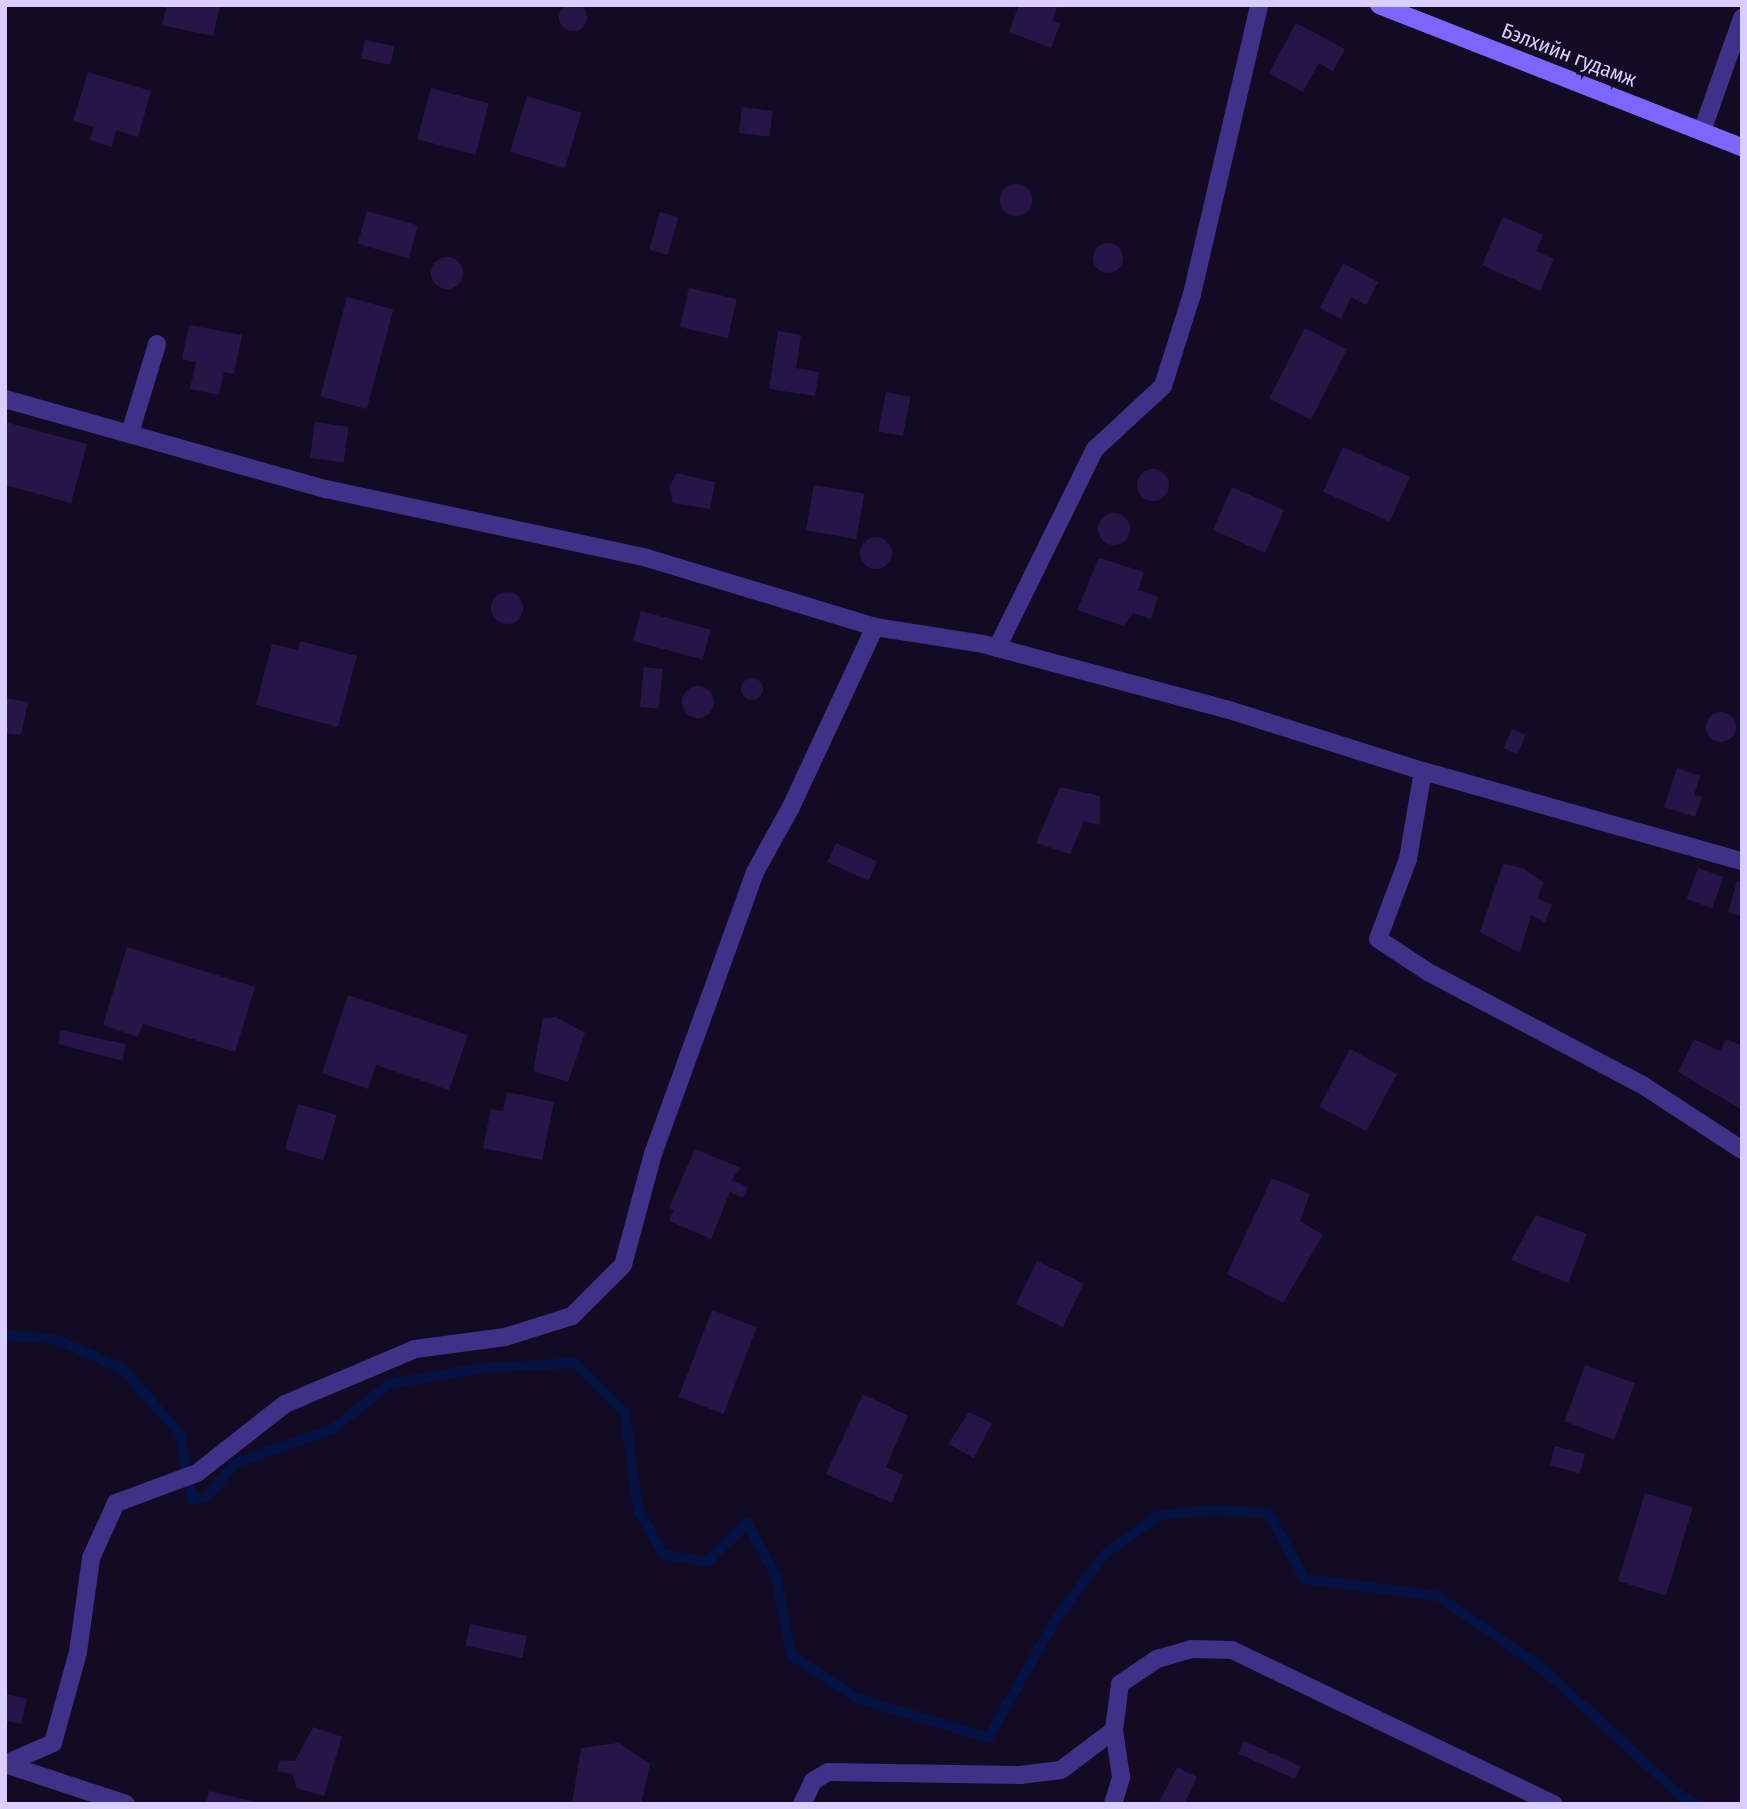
<!DOCTYPE html>
<meta charset="utf-8">
<style>
body{margin:0}
#map{position:relative;width:1747px;height:1809px;overflow:hidden;background:#130b24;font-family:"Fira Sans Condensed",sans-serif}
div>[style]{position:absolute}
.stream>*{height:10px;margin:-5px;padding:0 5px;transform-origin:5px;border-radius:5px;background:#041344}
.building>*{inset:0;background:#261647;transform-origin:0 0}
.round{border-radius:50%}
.street>*{height:18px;margin:-9px;padding:0 9px;transform-origin:9px;border-radius:9px;background:#403188}
.secondary>*{height:18px;margin:-9px;padding:0 9px;transform-origin:9px;border-radius:9px;background:#7d65ff}
span{translate:-50% -50%;white-space:nowrap;text-align:center;line-height:1.15;-webkit-text-stroke:7px #130b24;paint-order:stroke}
.street-label{font-size:21px;color:#daceff}
.frame{position:absolute;inset:0;border:7px solid #daceff;pointer-events:none}
</style>
<div id="map">
<div class="stream">
<div style="left:5px;top:1335px;width:49px;rotate:4.7deg"></div>
<div style="left:54px;top:1339px;width:74px;rotate:23.1deg"></div>
<div style="left:122px;top:1368px;width:88px;rotate:48.7deg"></div>
<div style="left:180px;top:1434px;width:66px;rotate:79.5deg"></div>
<div style="left:192px;top:1499px;width:15px;rotate:-8deg"></div>
<div style="left:207px;top:1497px;width:44px;rotate:-50.5deg"></div>
<div style="left:235px;top:1463px;width:103px;rotate:-19.3deg"></div>
<div style="left:332px;top:1429px;width:73px;rotate:-38.3deg"></div>
<div style="left:389px;top:1384px;width:94px;rotate:-9.8deg"></div>
<div style="left:482px;top:1368px;width:93px;rotate:-3.1deg"></div>
<div style="left:575px;top:1363px;width:71px;rotate:45deg"></div>
<div style="left:625px;top:1413px;width:97px;rotate:82.3deg"></div>
<div style="left:638px;top:1509px;width:51px;rotate:60.9deg"></div>
<div style="left:663px;top:1554px;width:45px;rotate:10.3deg"></div>
<div style="left:707px;top:1562px;width:56px;rotate:-44.3deg"></div>
<div style="left:747px;top:1523px;width:60px;rotate:61.3deg"></div>
<div style="left:776px;top:1576px;width:80px;rotate:79.2deg"></div>
<div style="left:791px;top:1655px;width:79px;rotate:33.1deg"></div>
<div style="left:857px;top:1698px;width:137px;rotate:17deg"></div>
<div style="left:988px;top:1738px;width:137px;rotate:-60.3deg"></div>
<div style="left:1056px;top:1619px;width:81px;rotate:-53deg"></div>
<div style="left:1105px;top:1554px;width:67px;rotate:-35.8deg"></div>
<div style="left:1159px;top:1515px;width:55px;rotate:-5.2deg"></div>
<div style="left:1214px;top:1510px;width:54px;rotate:3.2deg"></div>
<div style="left:1268px;top:1513px;width:76px;rotate:60.7deg"></div>
<div style="left:1305px;top:1579px;width:134px;rotate:7.3deg"></div>
<div style="left:1438px;top:1596px;width:128px;rotate:34.8deg"></div>
<div style="left:1543px;top:1669px;width:189px;rotate:42.6deg"></div>
<div style="left:1682px;top:1797px;width:17px;rotate:24deg"></div>
</div>
<div class="building">
<div class="round" style="left:559px;top:3px;width:28px;height:28px"></div>
<div style="clip-path:polygon(167px 5px,220px 5px,213px 36px,162px 25px)"></div>
<div style="clip-path:polygon(1019px 5px,1058px 5px,1052px 21px,1060px 24px,1051px 48px,1009px 32px)"></div>
<div style="clip-path:polygon(1296px 23px,1345px 49px,1333px 71px,1319px 63px,1303px 92px,1269px 73px)"></div>
<div style="left:365px;top:40px;width:30px;height:19px;rotate:12deg"></div>
<div style="clip-path:polygon(88px 72px,151px 91px,138px 137px,116px 130px,112px 147px,90px 140px,94px 127px,73px 121px)"></div>
<div style="left:431px;top:88px;width:60px;height:53px;rotate:15deg"></div>
<div style="left:527px;top:96px;width:57px;height:58px;rotate:17deg"></div>
<div style="left:742px;top:107px;width:31px;height:26px;rotate:7deg"></div>
<div class="round" style="left:1000px;top:184px;width:32px;height:32px"></div>
<div style="left:367px;top:211px;width:53px;height:34px;rotate:16deg"></div>
<div style="left:660px;top:212px;width:19px;height:39px;rotate:16deg"></div>
<div style="clip-path:polygon(1503px 217px,1543px 235px,1536px 251px,1554px 259px,1540px 291px,1482px 265px)"></div>
<div class="round" style="left:1093px;top:243px;width:30px;height:30px"></div>
<div class="round" style="left:431px;top:257px;width:32px;height:32px"></div>
<div style="clip-path:polygon(1343px 263px,1378px 282px,1366px 305px,1351px 297px,1341px 319px,1320px 308px)"></div>
<div style="left:689px;top:288px;width:49px;height:40px;rotate:13deg"></div>
<div style="left:347px;top:297px;width:48px;height:103px;rotate:15deg"></div>
<div style="clip-path:polygon(189px 325px,242px 335px,234px 374px,224px 372px,219px 395px,190px 389px,196px 362px,182px 359px)"></div>
<div style="left:1305px;top:328px;width:47px;height:79px;rotate:27deg"></div>
<div style="clip-path:polygon(778px 331px,801px 335px,796px 368px,819px 372px,815px 396px,769px 389px)"></div>
<div style="left:886px;top:392px;width:25px;height:40px;rotate:11deg"></div>
<div style="clip-path:polygon(5px 422px,87px 444px,71px 503px,5px 485px)"></div>
<div style="left:315px;top:422px;width:34px;height:36px;rotate:8deg"></div>
<div style="left:1343px;top:447px;width:73px;height:49px;rotate:24deg"></div>
<div class="round" style="left:1137px;top:469px;width:32px;height:32px"></div>
<div style="clip-path:polygon(677px 473px,715px 482px,710px 509px,673px 503px,669px 487px)"></div>
<div style="left:814px;top:485px;width:51px;height:46px;rotate:10deg"></div>
<div style="left:1232px;top:487px;width:57px;height:47px;rotate:24deg"></div>
<div class="round" style="left:1098px;top:513px;width:32px;height:32px"></div>
<div class="round" style="left:860px;top:537px;width:32px;height:32px"></div>
<div style="clip-path:polygon(1099px 558px,1144px 572px,1138px 590px,1158px 597px,1151px 619px,1133px 613px,1124px 626px,1077px 610px)"></div>
<div class="round" style="left:491px;top:592px;width:32px;height:32px"></div>
<div style="left:641px;top:611px;width:72px;height:31px;rotate:15deg"></div>
<div style="clip-path:polygon(300px 641px,357px 656px,338px 727px,256px 705px,272px 644px,298px 650px)"></div>
<div style="left:644px;top:667px;width:19px;height:40px;rotate:6deg"></div>
<div class="round" style="left:741px;top:678px;width:22px;height:22px"></div>
<div class="round" style="left:682px;top:686px;width:32px;height:32px"></div>
<div style="clip-path:polygon(5px 698px,28px 702px,21px 735px,5px 733px)"></div>
<div class="round" style="left:1706px;top:712px;width:30px;height:30px"></div>
<div style="left:1512px;top:729px;width:15px;height:21px;rotate:23deg"></div>
<div style="clip-path:polygon(1677px 768px,1700px 776px,1694px 795px,1702px 797px,1695px 817px,1664px 807px)"></div>
<div style="clip-path:polygon(1060px 787px,1100px 796px,1100px 825px,1084px 821px,1070px 854px,1036px 843px)"></div>
<div style="left:836px;top:843px;width:45px;height:21px;rotate:24deg"></div>
<div style="clip-path:polygon(1503px 864px,1523px 868px,1544px 883px,1537px 898px,1552px 905px,1545px 922px,1531px 915px,1520px 953px,1480px 932px)"></div>
<div style="left:1698px;top:868px;width:27px;height:33px;rotate:20deg"></div>
<div style="clip-path:polygon(1737px 881px,1742px 882px,1742px 917px,1728px 912px)"></div>
<div style="clip-path:polygon(127px 947px,255px 987px,235px 1052px,143px 1024px,138px 1037px,103px 1025px)"></div>
<div style="clip-path:polygon(348px 995px,468px 1035px,449px 1090px,376px 1065px,368px 1089px,322px 1073px)"></div>
<div style="clip-path:polygon(556px 1017px,585px 1033px,568px 1082px,533px 1071px,543px 1018px)"></div>
<div style="clip-path:polygon(60px 1030px,125px 1044px,123px 1061px,59px 1044px)"></div>
<div style="clip-path:polygon(1694px 1039px,1720px 1051px,1726px 1039px,1742px 1046px,1742px 1110px,1678px 1072px)"></div>
<div style="left:1350px;top:1049px;width:53px;height:65px;rotate:28deg"></div>
<div style="clip-path:polygon(507px 1092px,554px 1102px,542px 1160px,483px 1148px,491px 1109px,503px 1111px)"></div>
<div style="left:298px;top:1104px;width:40px;height:47px;rotate:16deg"></div>
<div style="clip-path:polygon(695px 1149px,741px 1168px,731px 1180px,748px 1187px,743px 1198px,730px 1192px,711px 1239px,669px 1221px,674px 1210px,669px 1208px)"></div>
<div style="clip-path:polygon(1272px 1178px,1310px 1194px,1300px 1221px,1323px 1235px,1283px 1303px,1227px 1274px)"></div>
<div style="clip-path:polygon(1536px 1215px,1587px 1234px,1568px 1283px,1511px 1260px)"></div>
<div style="left:1037px;top:1261px;width:52px;height:48px;rotate:26deg"></div>
<div style="left:712px;top:1310px;width:48px;height:93px;rotate:21deg"></div>
<div style="left:1585px;top:1365px;width:53px;height:60px;rotate:20deg"></div>
<div style="clip-path:polygon(863px 1394px,908px 1416px,886px 1467px,903px 1475px,892px 1503px,826px 1474px)"></div>
<div style="clip-path:polygon(969px 1412px,992px 1423px,974px 1458px,948px 1444px)"></div>
<div style="left:1555px;top:1446px;width:31px;height:20px;rotate:15deg"></div>
<div style="left:1645px;top:1493px;width:50px;height:92px;rotate:17deg"></div>
<div style="left:470px;top:1624px;width:58px;height:22px;rotate:12deg"></div>
<div style="clip-path:polygon(5px 1694px,27px 1699px,21px 1724px,5px 1721px)"></div>
<div style="clip-path:polygon(313px 1727px,342px 1737px,324px 1796px,297px 1788px,292px 1774px,277px 1771px,280px 1760px,295px 1761px)"></div>
<div style="left:1244px;top:1741px;width:62px;height:14px;rotate:24deg"></div>
<div style="clip-path:polygon(618px 1743px,650px 1764px,641px 1804px,572px 1804px,581px 1748px)"></div>
<div style="clip-path:polygon(1177px 1767px,1197px 1777px,1184px 1804px,1158px 1804px)"></div>
<div style="clip-path:polygon(209px 1791px,259px 1803px,259px 1804px,206px 1804px)"></div>
</div>
<div class="street">
<div style="left:1702px;top:131px;width:120px;rotate:-70.5deg"></div>
<div style="left:5px;top:399px;width:333px;rotate:15.7deg"></div>
<div style="left:326px;top:489px;width:328px;rotate:12.1deg"></div>
<div style="left:647px;top:558px;width:238px;rotate:16.8deg"></div>
<div style="left:130px;top:433px;width:93px;rotate:-73.1deg"></div>
<div style="left:997px;top:648px;width:222px;rotate:-63.8deg"></div>
<div style="left:1095px;top:449px;width:93px;rotate:-42.8deg"></div>
<div style="left:1163px;top:386px;width:96px;rotate:-72.5deg"></div>
<div style="left:1192px;top:294px;width:297px;rotate:-76.9deg"></div>
<div style="left:1423px;top:771px;width:89px;rotate:99.7deg"></div>
<div style="left:1408px;top:859px;width:85px;rotate:110.6deg"></div>
<div style="left:1378px;top:939px;width:60px;rotate:33.4deg"></div>
<div style="left:1428px;top:972px;width:244px;rotate:27.8deg"></div>
<div style="left:1644px;top:1086px;width:117px;rotate:33.1deg"></div>
<div style="left:5px;top:1764px;width:52px;rotate:-23.6deg"></div>
<div style="left:53px;top:1743px;width:94px;rotate:-74.6deg"></div>
<div style="left:78px;top:1652px;width:95px;rotate:-82.1deg"></div>
<div style="left:91px;top:1558px;width:60px;rotate:-65.6deg"></div>
<div style="left:116px;top:1503px;width:86px;rotate:-20.3deg"></div>
<div style="left:197px;top:1473px;width:112px;rotate:-38.1deg"></div>
<div style="left:285px;top:1404px;width:141px;rotate:-22.9deg"></div>
<div style="left:415px;top:1349px;width:91px;rotate:-7.6deg"></div>
<div style="left:505px;top:1337px;width:70px;rotate:-17.4deg"></div>
<div style="left:572px;top:1316px;width:72px;rotate:-45deg"></div>
<div style="left:623px;top:1265px;width:115px;rotate:-74.9deg"></div>
<div style="left:653px;top:1154px;width:300px;rotate:-70.1deg"></div>
<div style="left:755px;top:872px;width:74px;rotate:-61deg"></div>
<div style="left:791px;top:807px;width:199px;rotate:-65deg"></div>
<div style="left:875px;top:627px;width:109px;rotate:8.9deg"></div>
<div style="left:983px;top:644px;width:252px;rotate:15deg"></div>
<div style="left:1226px;top:709px;width:207px;rotate:17.5deg"></div>
<div style="left:1423px;top:771px;width:331px;rotate:15.8deg"></div>
<div style="left:5px;top:1764px;width:127px;rotate:18.3deg"></div>
<div style="left:802px;top:1804px;width:25px;rotate:-64deg"></div>
<div style="left:813px;top:1781px;width:17px;rotate:-31deg"></div>
<div style="left:828px;top:1772px;width:192px;rotate:0.9deg"></div>
<div style="left:1020px;top:1775px;width:41px;rotate:-7deg"></div>
<div style="left:1061px;top:1770px;width:66px;rotate:-37deg"></div>
<div style="left:1113px;top:1804px;width:28px;rotate:-73deg"></div>
<div style="left:1121px;top:1777px;width:48px;rotate:-98.5deg"></div>
<div style="left:1114px;top:1730px;width:46px;rotate:-82.6deg"></div>
<div style="left:1120px;top:1684px;width:45px;rotate:-34deg"></div>
<div style="left:1157px;top:1659px;width:36px;rotate:-16deg"></div>
<div style="left:1192px;top:1649px;width:40px;rotate:1.4deg"></div>
<div style="left:1232px;top:1650px;width:357px;rotate:25.6deg"></div>
</div>
<div class="secondary">
<div style="left:1379px;top:5px;width:390px;rotate:21.4deg"></div>
</div>
<div class="street-label">
<span style="left:1569px;top:55px;rotate:21deg">Бэлхийн гудамж</span>
</div>
<div class="frame"></div>
</div>
